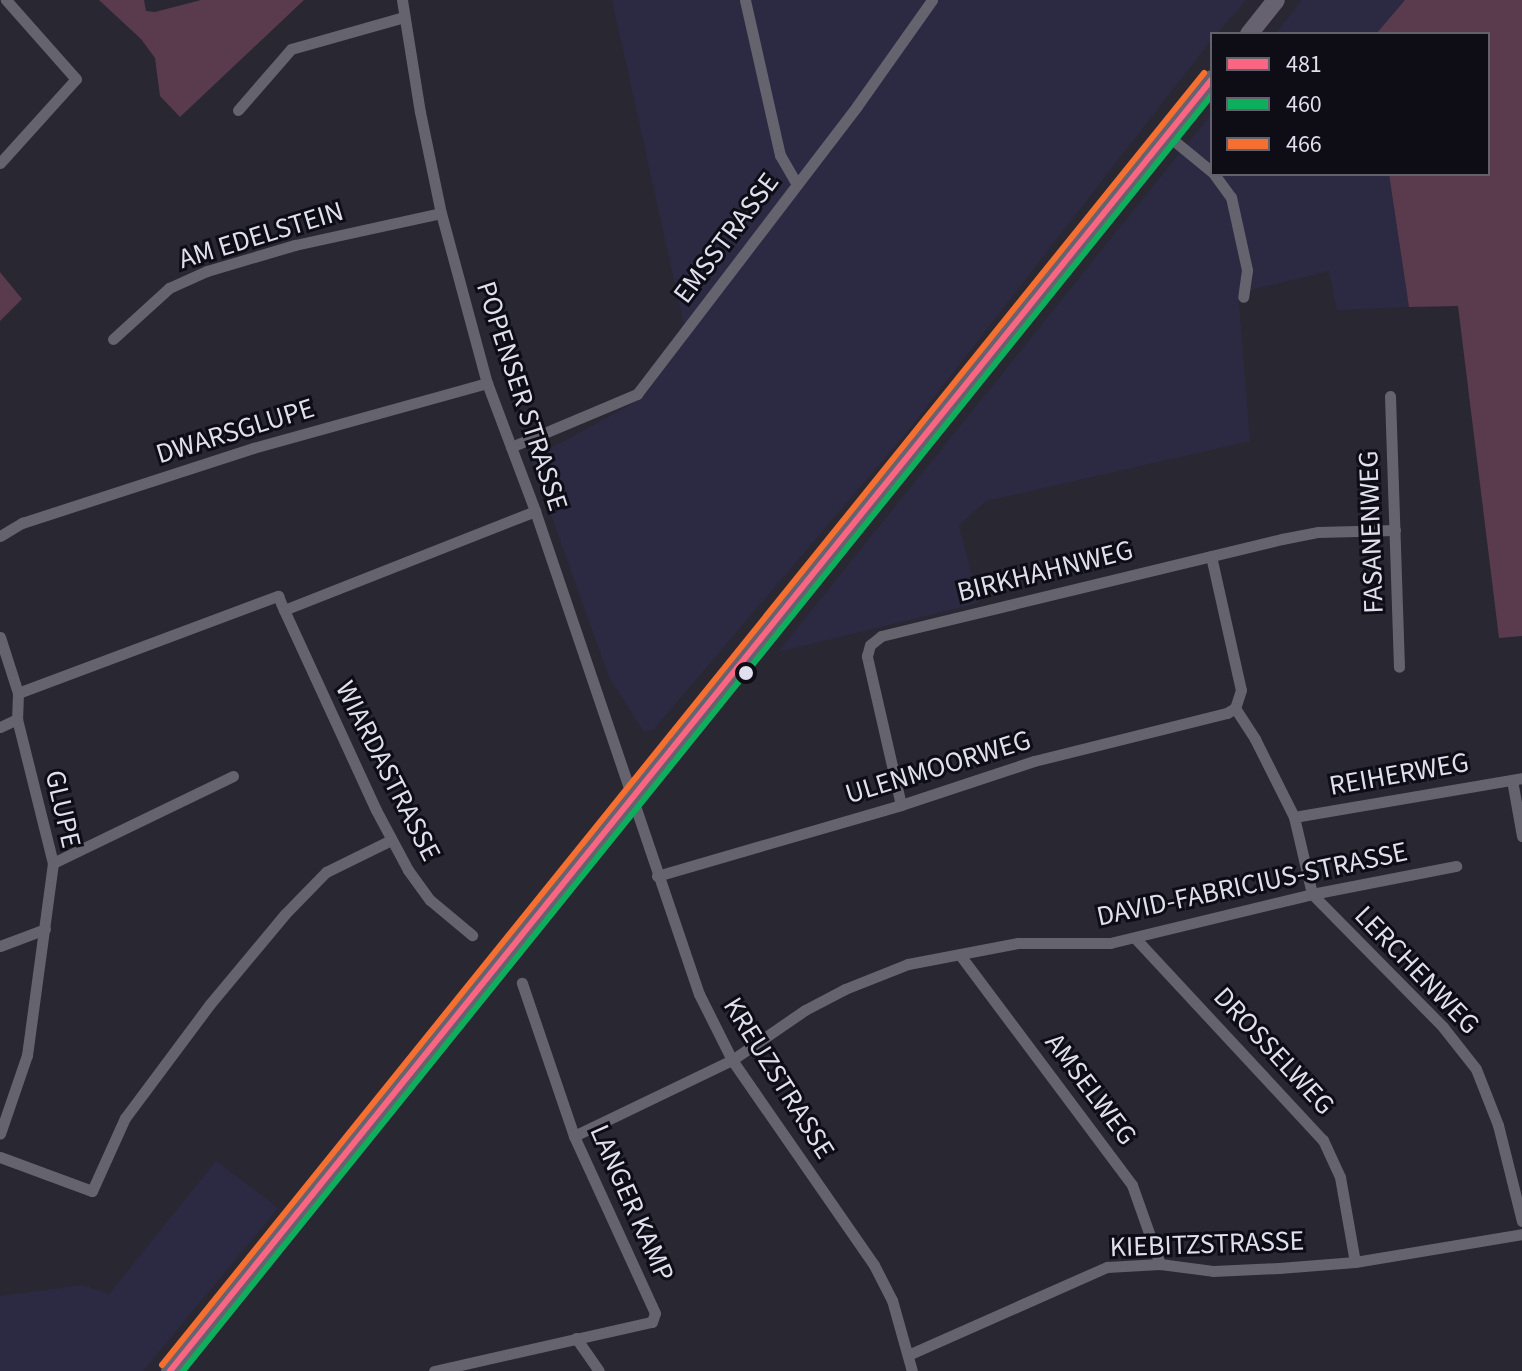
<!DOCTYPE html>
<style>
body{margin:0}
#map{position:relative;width:1522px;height:1371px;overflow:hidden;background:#282732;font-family:"Source Sans 3",sans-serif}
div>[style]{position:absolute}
.built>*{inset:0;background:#2c2a43}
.green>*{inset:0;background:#5a3b4e}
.street>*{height:11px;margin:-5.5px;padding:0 5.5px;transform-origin:5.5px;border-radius:5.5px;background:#64636e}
.primary>*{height:18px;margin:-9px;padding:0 9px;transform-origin:9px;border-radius:9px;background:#676270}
.bus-1>*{height:6px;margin:-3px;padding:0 3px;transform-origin:3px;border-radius:3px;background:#fa6682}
.bus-2>*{height:6px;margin:-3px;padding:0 3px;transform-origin:3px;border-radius:3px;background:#0daf5c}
.bus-3>*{height:6px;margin:-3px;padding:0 3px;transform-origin:3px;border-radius:3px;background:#f46f30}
.dots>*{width:22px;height:22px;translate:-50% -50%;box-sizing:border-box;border:4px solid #0e0d16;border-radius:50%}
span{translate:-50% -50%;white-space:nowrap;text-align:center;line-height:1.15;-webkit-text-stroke:6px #0e0d16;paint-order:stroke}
.street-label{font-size:28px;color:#dfdfed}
.legend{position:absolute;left:1210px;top:32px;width:280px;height:144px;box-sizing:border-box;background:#0e0d16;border:2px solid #62616c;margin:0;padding:10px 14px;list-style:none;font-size:24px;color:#dfdfed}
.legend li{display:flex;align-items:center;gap:16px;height:40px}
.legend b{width:40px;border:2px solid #62616c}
</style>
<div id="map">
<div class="built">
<div style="clip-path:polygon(612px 0,1246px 0,1217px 34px,1212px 34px,1212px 39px,907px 432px,654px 729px,644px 732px,609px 677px,531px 459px,641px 399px,687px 339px)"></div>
<div style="clip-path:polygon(1302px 0,1405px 0,1376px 34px,1275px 34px)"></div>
<div style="clip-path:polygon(1212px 113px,1212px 174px,1389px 174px,1409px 307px,1337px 310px,1329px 271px,1238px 293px,1250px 441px,986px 501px,959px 525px,979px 603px,778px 652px)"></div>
<div style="clip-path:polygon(216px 1161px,278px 1208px,143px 1371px,0 1371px,0 1296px,83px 1285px,109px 1294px)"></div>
</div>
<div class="green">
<div style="clip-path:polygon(99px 0,144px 0,146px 11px,155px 12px,201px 0,304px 0,180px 117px,160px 96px,155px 58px,141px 39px)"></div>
<div style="clip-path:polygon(1405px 0,1522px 0,1522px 636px,1499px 638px,1458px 306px,1409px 307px,1389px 174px,1488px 174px,1488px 34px,1376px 34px)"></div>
<div style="clip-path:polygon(0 272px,22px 299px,0 321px)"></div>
</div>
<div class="street">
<div style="left:402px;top:0;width:113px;rotate:80.9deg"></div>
<div style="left:420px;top:112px;width:103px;rotate:78.3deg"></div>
<div style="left:441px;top:213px;width:176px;rotate:74.9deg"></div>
<div style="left:487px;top:383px;width:137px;rotate:69.4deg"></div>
<div style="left:535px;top:511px;width:510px;rotate:71.25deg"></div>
<div style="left:699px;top:994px;width:74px;rotate:63.4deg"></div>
<div style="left:732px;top:1060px;width:249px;rotate:55.3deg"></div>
<div style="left:874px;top:1265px;width:39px;rotate:63deg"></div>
<div style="left:892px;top:1300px;width:74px;rotate:74.3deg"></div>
<div style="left:745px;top:0;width:159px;rotate:77.3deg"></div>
<div style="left:780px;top:155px;width:34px;rotate:60deg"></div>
<div style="left:238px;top:110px;width:81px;rotate:-49deg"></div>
<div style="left:291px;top:49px;width:117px;rotate:-15.8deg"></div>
<div style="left:1167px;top:135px;width:58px;rotate:39.4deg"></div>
<div style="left:0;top:163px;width:113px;rotate:-47.9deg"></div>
<div style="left:76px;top:79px;width:106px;rotate:-131.5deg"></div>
<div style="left:1214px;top:174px;width:29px;rotate:54deg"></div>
<div style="left:1231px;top:197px;width:75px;rotate:77.6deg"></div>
<div style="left:1247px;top:270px;width:27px;rotate:98deg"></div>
<div style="left:113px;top:339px;width:76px;rotate:-42.3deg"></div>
<div style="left:169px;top:288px;width:42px;rotate:-24.1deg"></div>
<div style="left:207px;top:271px;width:92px;rotate:-16.5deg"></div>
<div style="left:295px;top:245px;width:149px;rotate:-12.4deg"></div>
<div style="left:1390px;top:396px;width:271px;rotate:88.1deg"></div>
<div style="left:511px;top:447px;width:137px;rotate:-22.8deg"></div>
<div style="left:637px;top:394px;width:362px;rotate:-52.6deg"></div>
<div style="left:857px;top:106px;width:130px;rotate:-54.7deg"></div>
<div style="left:0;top:536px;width:26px;rotate:-31deg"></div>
<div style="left:22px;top:523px;width:243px;rotate:-18deg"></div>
<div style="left:253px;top:448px;width:243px;rotate:-15.5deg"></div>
<div style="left:1211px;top:556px;width:137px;rotate:77.4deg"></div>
<div style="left:1241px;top:690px;width:19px;rotate:108deg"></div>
<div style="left:1235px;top:708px;width:37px;rotate:57deg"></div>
<div style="left:1255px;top:739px;width:87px;rotate:63.4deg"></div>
<div style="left:1294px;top:817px;width:79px;rotate:76.8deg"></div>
<div style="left:1312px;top:894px;width:187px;rotate:45.4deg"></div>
<div style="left:1443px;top:1027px;width:53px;rotate:51.8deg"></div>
<div style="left:1476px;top:1069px;width:60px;rotate:68.6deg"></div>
<div style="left:1498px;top:1125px;width:99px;rotate:76deg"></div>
<div style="left:284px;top:610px;width:220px;rotate:65.3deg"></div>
<div style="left:376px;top:810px;width:68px;rotate:61.9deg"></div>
<div style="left:408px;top:870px;width:37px;rotate:54deg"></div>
<div style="left:430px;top:900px;width:55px;rotate:39.8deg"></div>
<div style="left:0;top:637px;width:59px;rotate:72.2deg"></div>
<div style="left:18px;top:693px;width:26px;rotate:92deg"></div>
<div style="left:17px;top:719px;width:148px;rotate:76deg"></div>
<div style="left:53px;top:863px;width:194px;rotate:97.7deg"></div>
<div style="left:27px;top:1055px;width:83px;rotate:108.9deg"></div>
<div style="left:18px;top:693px;width:278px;rotate:-20.5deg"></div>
<div style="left:278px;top:596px;width:15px;rotate:67deg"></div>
<div style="left:284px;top:610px;width:270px;rotate:-21.5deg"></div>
<div style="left:0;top:727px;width:19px;rotate:-25deg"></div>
<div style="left:1512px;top:780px;width:57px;rotate:79.9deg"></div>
<div style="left:901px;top:805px;width:153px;rotate:-102.9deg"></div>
<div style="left:867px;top:656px;width:11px;rotate:-75deg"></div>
<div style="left:870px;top:645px;width:14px;rotate:-39deg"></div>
<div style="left:881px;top:636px;width:413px;rotate:-13.6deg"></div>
<div style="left:1282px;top:539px;width:37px;rotate:-11deg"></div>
<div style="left:1318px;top:532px;width:77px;rotate:-1.5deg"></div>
<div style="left:1294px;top:817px;width:231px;rotate:-9.7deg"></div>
<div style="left:53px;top:863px;width:200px;rotate:-25.8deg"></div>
<div style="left:657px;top:876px;width:254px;rotate:-16.2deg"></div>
<div style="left:901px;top:805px;width:140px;rotate:-18.3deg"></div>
<div style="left:1034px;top:761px;width:199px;rotate:-14deg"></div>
<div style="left:1227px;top:713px;width:9px;rotate:-32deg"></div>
<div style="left:1135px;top:938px;width:276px;rotate:47.1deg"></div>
<div style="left:1323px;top:1140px;width:41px;rotate:65.3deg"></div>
<div style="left:1340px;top:1177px;width:86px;rotate:80deg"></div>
<div style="left:0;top:946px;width:48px;rotate:-20.7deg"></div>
<div style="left:960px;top:955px;width:287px;rotate:53.2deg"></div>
<div style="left:1132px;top:1185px;width:84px;rotate:70.5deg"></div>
<div style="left:574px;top:1136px;width:175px;rotate:-25.7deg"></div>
<div style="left:732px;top:1060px;width:88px;rotate:-34.4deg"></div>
<div style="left:805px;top:1010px;width:45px;rotate:-27.7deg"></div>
<div style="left:845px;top:989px;width:68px;rotate:-21.6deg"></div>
<div style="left:908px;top:964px;width:112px;rotate:-10.8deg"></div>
<div style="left:1018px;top:943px;width:92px"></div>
<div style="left:1110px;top:943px;width:208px;rotate:-13.6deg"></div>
<div style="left:1312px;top:894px;width:147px;rotate:-11deg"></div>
<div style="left:0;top:1157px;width:98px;rotate:20.3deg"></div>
<div style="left:92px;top:1191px;width:80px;rotate:-65.7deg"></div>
<div style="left:125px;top:1118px;width:142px;rotate:-53.3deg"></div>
<div style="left:210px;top:1004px;width:117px;rotate:-50.2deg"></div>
<div style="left:285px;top:914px;width:59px;rotate:-45.7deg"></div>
<div style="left:326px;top:872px;width:72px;rotate:-26.2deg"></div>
<div style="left:576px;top:1338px;width:40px;rotate:55.1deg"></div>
<div style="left:908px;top:1355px;width:218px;rotate:-23.9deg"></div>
<div style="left:1107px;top:1267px;width:53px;rotate:-3.2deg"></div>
<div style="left:1160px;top:1264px;width:53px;rotate:7.5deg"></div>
<div style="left:1213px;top:1271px;width:66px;rotate:-2.6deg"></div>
<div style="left:1279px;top:1268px;width:76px;rotate:-4.5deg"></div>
<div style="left:1355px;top:1262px;width:169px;rotate:-9.5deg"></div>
<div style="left:434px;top:1371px;width:223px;rotate:-12.7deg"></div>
<div style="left:652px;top:1322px;width:9px;rotate:-72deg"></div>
<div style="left:655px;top:1313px;width:195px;rotate:-114.6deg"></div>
<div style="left:574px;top:1136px;width:162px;rotate:-108.8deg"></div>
</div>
<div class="primary">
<div style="left:1249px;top:34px;width:43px;rotate:-51.5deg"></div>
<div style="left:170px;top:1371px;width:1660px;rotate:-51.11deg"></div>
</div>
<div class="bus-1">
<div style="left:170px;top:1371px;width:1660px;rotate:-51.11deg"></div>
</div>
<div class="bus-2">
<div style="left:183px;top:1371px;width:1639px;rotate:-51.12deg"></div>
</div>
<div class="bus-3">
<div style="left:162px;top:1365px;width:1660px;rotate:-51.11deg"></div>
</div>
<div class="dots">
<div style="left:746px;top:673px;background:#dfdfed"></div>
</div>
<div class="street-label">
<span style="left:261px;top:235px;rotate:-17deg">AM EDELSTEIN</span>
<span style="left:726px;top:238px;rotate:-53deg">EMSSTRASSE</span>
<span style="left:522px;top:396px;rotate:72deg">POPENSER STRASSE</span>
<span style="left:235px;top:431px;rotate:-17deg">DWARSGLUPE</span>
<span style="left:1371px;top:532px;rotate:-92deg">FASANENWEG</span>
<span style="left:1045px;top:571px;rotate:-14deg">BIRKHAHNWEG</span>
<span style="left:938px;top:767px;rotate:-17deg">ULENMOORWEG</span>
<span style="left:388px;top:771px;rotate:63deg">WIARDASTRASSE</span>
<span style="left:1399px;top:774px;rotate:-10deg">REIHERWEG</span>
<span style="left:63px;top:809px;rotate:77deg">GLUPE</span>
<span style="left:1252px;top:884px;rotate:-12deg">DAVID-FABRICIUS-STRASSE</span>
<span style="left:1417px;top:970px;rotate:46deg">LERCHENWEG</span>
<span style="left:1274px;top:1051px;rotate:47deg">DROSSELWEG</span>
<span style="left:779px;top:1078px;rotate:58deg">KREUZSTRASSE</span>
<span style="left:1091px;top:1089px;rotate:53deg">AMSELWEG</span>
<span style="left:632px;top:1203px;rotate:66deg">LANGER KAMP</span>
<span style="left:1207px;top:1244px;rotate:-2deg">KIEBITZSTRASSE</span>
</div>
<ul class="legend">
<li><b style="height:10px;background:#fa6682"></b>481</li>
<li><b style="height:10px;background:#0daf5c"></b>460</li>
<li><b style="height:10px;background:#f46f30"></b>466</li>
</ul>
</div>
